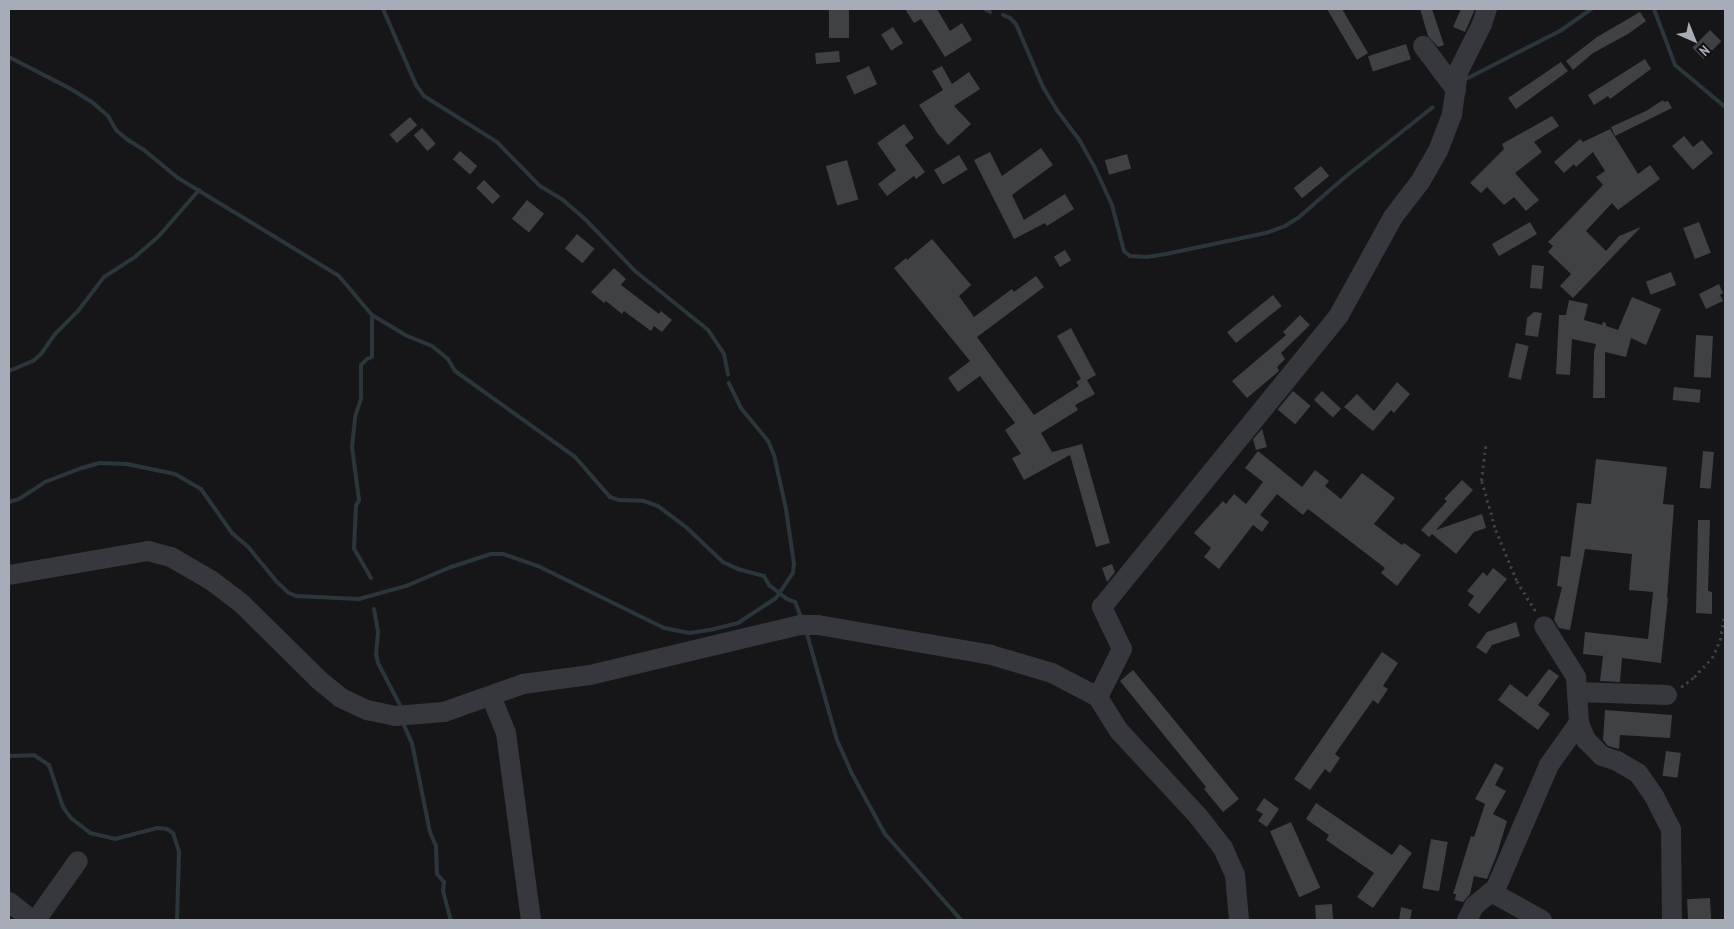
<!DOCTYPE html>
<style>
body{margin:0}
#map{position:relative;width:1734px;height:929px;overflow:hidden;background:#161618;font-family:"PT Sans Narrow",sans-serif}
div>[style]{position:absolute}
.stream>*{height:4px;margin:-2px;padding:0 2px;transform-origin:2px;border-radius:2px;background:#2b353c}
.building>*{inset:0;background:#404145;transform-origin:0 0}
.path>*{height:2.5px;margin-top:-1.25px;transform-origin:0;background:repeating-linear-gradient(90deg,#3c3f44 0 2.5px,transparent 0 6.5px)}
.minor>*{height:20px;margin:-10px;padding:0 10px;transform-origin:10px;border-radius:10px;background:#36383d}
span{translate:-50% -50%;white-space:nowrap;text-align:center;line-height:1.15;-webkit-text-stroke:4px #111113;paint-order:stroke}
.frame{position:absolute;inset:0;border:10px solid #a7adb8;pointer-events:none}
.north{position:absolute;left:1669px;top:15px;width:50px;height:50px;-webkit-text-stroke:4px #111113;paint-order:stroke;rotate:136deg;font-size:14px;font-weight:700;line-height:20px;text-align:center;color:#a7adb8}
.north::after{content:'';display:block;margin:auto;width:18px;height:22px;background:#a7adb8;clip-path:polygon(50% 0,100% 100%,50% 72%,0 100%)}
</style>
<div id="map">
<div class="stream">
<div style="left:383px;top:9px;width:83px;rotate:66.5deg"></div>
<div style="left:416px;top:85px;width:14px;rotate:54deg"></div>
<div style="left:424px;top:96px;width:86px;rotate:32.2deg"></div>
<div style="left:497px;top:142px;width:62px;rotate:45.7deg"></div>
<div style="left:540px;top:186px;width:27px;rotate:31deg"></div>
<div style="left:563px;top:200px;width:29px;rotate:41deg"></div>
<div style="left:585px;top:219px;width:72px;rotate:46.1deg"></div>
<div style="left:635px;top:271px;width:94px;rotate:38.9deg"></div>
<div style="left:708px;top:330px;width:29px;rotate:56deg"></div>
<div style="left:724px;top:354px;width:21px;rotate:79deg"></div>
<div style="left:985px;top:9px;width:6px;rotate:31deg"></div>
<div style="left:1654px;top:9px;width:60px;rotate:69.4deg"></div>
<div style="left:1675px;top:65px;width:65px;rotate:40deg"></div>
<div style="left:1003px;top:15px;width:8px;rotate:23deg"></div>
<div style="left:1010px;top:18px;width:8px;rotate:45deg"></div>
<div style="left:1016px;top:24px;width:69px;rotate:66.8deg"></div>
<div style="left:1043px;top:87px;width:26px;rotate:59deg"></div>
<div style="left:1056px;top:109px;width:40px;rotate:53deg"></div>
<div style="left:1080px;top:141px;width:29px;rotate:61deg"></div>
<div style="left:1094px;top:166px;width:43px;rotate:65.2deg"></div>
<div style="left:1112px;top:205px;width:48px;rotate:75.4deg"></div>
<div style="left:1124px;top:251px;width:8px;rotate:40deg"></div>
<div style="left:1130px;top:256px;width:17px;rotate:3deg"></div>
<div style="left:1147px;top:257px;width:19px;rotate:-9deg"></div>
<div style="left:1166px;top:254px;width:102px;rotate:-11.9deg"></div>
<div style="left:1266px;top:233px;width:20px;rotate:-20deg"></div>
<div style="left:1285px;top:226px;width:15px;rotate:-32deg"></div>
<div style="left:1298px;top:218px;width:62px;rotate:-41.1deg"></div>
<div style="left:1345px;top:177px;width:112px;rotate:-38.5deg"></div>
<div style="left:9px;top:57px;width:70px;rotate:27.3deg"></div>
<div style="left:71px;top:89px;width:25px;rotate:32deg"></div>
<div style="left:92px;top:102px;width:21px;rotate:41deg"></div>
<div style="left:108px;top:116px;width:16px;rotate:60deg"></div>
<div style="left:116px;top:130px;width:16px;rotate:40deg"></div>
<div style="left:128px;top:140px;width:19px;rotate:32deg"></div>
<div style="left:144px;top:150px;width:44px;rotate:39.5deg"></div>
<div style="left:178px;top:178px;width:188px;rotate:31.3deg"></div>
<div style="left:339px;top:276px;width:51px;rotate:49.8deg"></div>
<div style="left:372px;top:315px;width:39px;rotate:31deg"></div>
<div style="left:405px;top:335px;width:29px;rotate:22deg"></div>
<div style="left:432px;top:346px;width:21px;rotate:39deg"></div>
<div style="left:448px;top:359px;width:14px;rotate:60deg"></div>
<div style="left:455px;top:371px;width:148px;rotate:35.6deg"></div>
<div style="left:575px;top:457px;width:53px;rotate:48.8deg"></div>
<div style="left:610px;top:497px;width:9px;rotate:18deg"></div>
<div style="left:619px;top:500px;width:25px;rotate:2deg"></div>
<div style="left:644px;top:501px;width:15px;rotate:20deg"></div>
<div style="left:658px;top:506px;width:36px;rotate:37deg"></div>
<div style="left:687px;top:528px;width:50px;rotate:43.4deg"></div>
<div style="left:723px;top:562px;width:17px;rotate:25deg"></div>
<div style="left:738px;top:569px;width:27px;rotate:15deg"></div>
<div style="left:764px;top:576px;width:10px;rotate:61deg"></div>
<div style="left:769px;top:585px;width:23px;rotate:38deg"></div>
<div style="left:787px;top:599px;width:9px;rotate:21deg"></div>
<div style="left:795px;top:602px;width:16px;rotate:68deg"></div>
<div style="left:1466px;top:79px;width:106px;rotate:-27.1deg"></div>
<div style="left:1560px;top:31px;width:39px;rotate:-35deg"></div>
<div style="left:9px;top:371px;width:26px;rotate:-23deg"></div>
<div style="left:33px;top:361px;width:11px;rotate:-41deg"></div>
<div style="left:41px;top:354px;width:24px;rotate:-55deg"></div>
<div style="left:55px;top:334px;width:33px;rotate:-45deg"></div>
<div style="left:78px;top:311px;width:43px;rotate:-52.6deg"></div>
<div style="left:104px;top:277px;width:38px;rotate:-33deg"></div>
<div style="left:136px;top:256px;width:30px;rotate:-41deg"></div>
<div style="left:159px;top:236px;width:61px;rotate:-49deg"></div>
<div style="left:9px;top:502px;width:10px;rotate:-17deg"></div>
<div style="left:19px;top:499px;width:31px;rotate:-33deg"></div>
<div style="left:45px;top:482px;width:40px;rotate:-21deg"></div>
<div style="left:82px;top:468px;width:19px;rotate:-16deg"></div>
<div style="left:100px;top:463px;width:27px;rotate:2deg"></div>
<div style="left:127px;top:464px;width:49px;rotate:11.8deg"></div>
<div style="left:175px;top:474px;width:30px;rotate:30deg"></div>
<div style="left:201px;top:489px;width:54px;rotate:54.8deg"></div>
<div style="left:232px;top:533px;width:23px;rotate:41deg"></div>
<div style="left:249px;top:548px;width:44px;rotate:50.5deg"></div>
<div style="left:277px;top:582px;width:16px;rotate:43deg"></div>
<div style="left:289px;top:593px;width:8px;rotate:23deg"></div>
<div style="left:296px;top:596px;width:63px;rotate:2.7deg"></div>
<div style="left:359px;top:599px;width:49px;rotate:-15.5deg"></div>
<div style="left:406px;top:586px;width:49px;rotate:-22.9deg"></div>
<div style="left:451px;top:567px;width:42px;rotate:-18deg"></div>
<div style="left:491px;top:554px;width:12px"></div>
<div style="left:503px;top:554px;width:37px;rotate:19deg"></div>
<div style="left:538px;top:566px;width:140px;rotate:26.2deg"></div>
<div style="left:664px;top:628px;width:26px;rotate:11deg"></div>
<div style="left:690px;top:633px;width:24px;rotate:-9deg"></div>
<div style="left:714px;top:629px;width:25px;rotate:-14deg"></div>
<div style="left:738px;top:623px;width:45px;rotate:-33.3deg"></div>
<div style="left:776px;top:598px;width:30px;rotate:-56deg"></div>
<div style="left:793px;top:573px;width:9px;rotate:-84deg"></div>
<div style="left:794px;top:564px;width:56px;rotate:-98.3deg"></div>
<div style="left:786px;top:509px;width:55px;rotate:-102.5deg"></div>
<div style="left:774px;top:455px;width:15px;rotate:-113deg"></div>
<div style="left:768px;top:441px;width:43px;rotate:-129.3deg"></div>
<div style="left:741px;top:408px;width:28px;rotate:-116deg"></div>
<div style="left:371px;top:578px;width:34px;rotate:-120deg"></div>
<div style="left:354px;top:548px;width:42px;rotate:-87.3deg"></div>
<div style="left:356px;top:506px;width:7px;rotate:-63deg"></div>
<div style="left:359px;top:500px;width:53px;rotate:-97.5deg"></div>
<div style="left:352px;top:447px;width:30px;rotate:-84deg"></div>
<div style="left:355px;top:417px;width:20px;rotate:-72deg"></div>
<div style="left:361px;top:398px;width:33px;rotate:-90deg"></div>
<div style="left:361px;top:365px;width:8px;rotate:-45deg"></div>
<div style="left:367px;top:359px;width:5px;rotate:-22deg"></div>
<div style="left:372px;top:357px;width:42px;rotate:-90deg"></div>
<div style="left:374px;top:609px;width:23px;rotate:80deg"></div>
<div style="left:378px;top:632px;width:22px;rotate:95deg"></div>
<div style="left:376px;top:654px;width:9px;rotate:77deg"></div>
<div style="left:378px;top:663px;width:47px;rotate:62.4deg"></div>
<div style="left:807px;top:634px;width:110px;rotate:74.2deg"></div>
<div style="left:837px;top:740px;width:35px;rotate:66deg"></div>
<div style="left:851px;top:772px;width:71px;rotate:61.3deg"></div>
<div style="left:885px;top:834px;width:115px;rotate:48.5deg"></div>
<div style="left:403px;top:723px;width:22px;rotate:66deg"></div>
<div style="left:412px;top:743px;width:91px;rotate:78.6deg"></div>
<div style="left:430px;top:832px;width:15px;rotate:67deg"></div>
<div style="left:436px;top:846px;width:28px;rotate:88deg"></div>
<div style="left:437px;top:874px;width:11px;rotate:49deg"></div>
<div style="left:444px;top:882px;width:9px;rotate:96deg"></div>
<div style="left:443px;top:891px;width:30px;rotate:75deg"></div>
<div style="left:9px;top:756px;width:25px;rotate:-2deg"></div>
<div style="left:34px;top:755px;width:18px;rotate:34deg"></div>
<div style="left:49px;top:765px;width:44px;rotate:71.6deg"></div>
<div style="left:63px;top:807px;width:14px;rotate:54deg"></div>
<div style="left:71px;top:818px;width:24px;rotate:38deg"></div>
<div style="left:90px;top:833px;width:26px;rotate:13deg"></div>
<div style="left:115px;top:839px;width:43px;rotate:-14.7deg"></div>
<div style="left:157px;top:828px;width:10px;rotate:6deg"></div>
<div style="left:167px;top:829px;width:7px;rotate:34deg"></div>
<div style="left:173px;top:833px;width:20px;rotate:72deg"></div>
<div style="left:179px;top:852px;width:68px;rotate:91.7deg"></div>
</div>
<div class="building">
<div style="left:829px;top:9px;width:20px;height:29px"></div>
<div style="clip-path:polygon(905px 9px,937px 9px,950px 31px,962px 23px,972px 40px,945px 57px,921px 19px,914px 23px)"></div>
<div style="clip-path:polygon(1327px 9px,1342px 9px,1368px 53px,1357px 60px)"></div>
<div style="clip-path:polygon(1420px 9px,1432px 9px,1444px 45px,1438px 47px,1428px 36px)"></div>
<div style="clip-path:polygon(1461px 9px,1475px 9px,1465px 32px,1453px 27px)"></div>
<div style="clip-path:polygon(1640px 12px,1646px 21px,1628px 34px,1593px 53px,1573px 70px,1566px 61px,1597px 37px)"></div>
<div style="left:893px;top:27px;width:19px;height:14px;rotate:58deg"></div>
<div style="left:1710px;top:30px;width:16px;height:25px;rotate:45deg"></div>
<div style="left:1406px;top:44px;width:16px;height:40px;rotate:72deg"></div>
<div style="left:839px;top:51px;width:11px;height:24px;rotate:85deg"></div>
<div style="clip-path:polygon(1645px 59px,1651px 69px,1610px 99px,1608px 96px,1594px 105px,1588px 95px)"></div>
<div style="clip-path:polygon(1561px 62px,1568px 71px,1516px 109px,1508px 98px)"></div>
<div style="left:869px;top:66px;width:20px;height:25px;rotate:66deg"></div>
<div style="clip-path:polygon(942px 66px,952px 84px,969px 72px,980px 89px,954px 106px,971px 124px,948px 145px,938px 134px,919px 105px,943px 90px,932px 71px)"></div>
<div style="clip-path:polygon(1663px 100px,1664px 102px,1668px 101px,1672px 108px,1615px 136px,1611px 127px,1646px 111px)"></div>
<div style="clip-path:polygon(1552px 116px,1559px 126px,1534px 142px,1542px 152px,1515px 173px,1539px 200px,1526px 211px,1514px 197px,1504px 205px,1487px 187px,1481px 193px,1470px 183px,1504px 149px,1502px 144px)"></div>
<div style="left:410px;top:117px;width:11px;height:27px;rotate:49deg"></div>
<div style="clip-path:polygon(904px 124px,914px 138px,905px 145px,925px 172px,916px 179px,914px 176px,887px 196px,878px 184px,896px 170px,877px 143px)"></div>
<div style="left:422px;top:128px;width:21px;height:11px;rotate:49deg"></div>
<div style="clip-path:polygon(1610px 129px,1638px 174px,1650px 165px,1660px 179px,1618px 210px,1612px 203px,1586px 231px,1606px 251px,1619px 236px,1641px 227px,1573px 298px,1560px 286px,1571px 274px,1548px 252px,1553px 246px,1548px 242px,1603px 185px,1596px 177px,1605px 171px,1593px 152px,1576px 167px,1574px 164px,1564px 173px,1554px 162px,1580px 139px,1583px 142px)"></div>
<div style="clip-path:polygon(1684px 136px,1693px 147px,1702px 140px,1713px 153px,1693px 170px,1672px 146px)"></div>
<div style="clip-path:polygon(1041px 148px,1053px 165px,1012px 195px,1024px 220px,1065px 194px,1074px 209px,1047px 226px,1045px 223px,1014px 239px,974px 160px,990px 152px,1002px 176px)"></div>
<div style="left:460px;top:151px;width:23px;height:11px;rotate:41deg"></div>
<div style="left:1127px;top:154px;width:15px;height:23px;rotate:74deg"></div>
<div style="left:959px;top:155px;width:17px;height:29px;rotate:59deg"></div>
<div style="left:847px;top:160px;width:41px;height:22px;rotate:74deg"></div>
<div style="left:1321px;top:166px;width:13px;height:35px;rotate:51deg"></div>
<div style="left:484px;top:180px;width:23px;height:11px;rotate:45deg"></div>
<div style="left:527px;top:200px;width:22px;height:24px;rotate:39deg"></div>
<div style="left:1530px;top:222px;width:14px;height:44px;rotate:60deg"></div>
<div style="left:1699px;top:222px;width:33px;height:17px;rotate:69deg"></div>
<div style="left:577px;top:234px;width:23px;height:19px;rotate:40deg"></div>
<div style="clip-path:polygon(932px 239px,971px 285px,959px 296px,974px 317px,1012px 289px,1014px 292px,1036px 276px,1044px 287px,977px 337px,1034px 415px,1079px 386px,1076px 382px,1081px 379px,1057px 336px,1071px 328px,1096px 375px,1087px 380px,1095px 394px,1075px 405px,1078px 410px,1041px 433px,1052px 452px,1082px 444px,1110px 543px,1096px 547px,1070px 455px,1024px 480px,1012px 458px,1021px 454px,1005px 430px,1015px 423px,980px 376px,958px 392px,948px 378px,970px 361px,894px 268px,906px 258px,907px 260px)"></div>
<div style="left:1065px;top:250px;width:12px;height:13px;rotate:59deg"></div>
<div style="left:1532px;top:265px;width:12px;height:23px;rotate:5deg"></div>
<div style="clip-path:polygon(614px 268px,626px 279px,621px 285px,659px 314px,661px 311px,672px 320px,662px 332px,654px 326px,651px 331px,624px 311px,622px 314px,606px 301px,604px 303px,591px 292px)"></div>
<div style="left:1671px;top:272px;width:14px;height:27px;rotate:69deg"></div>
<div style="clip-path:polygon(1719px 284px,1723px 293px,1720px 295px,1723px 301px,1706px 309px,1699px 294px)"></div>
<div style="left:1273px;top:295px;width:14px;height:59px;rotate:51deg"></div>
<div style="clip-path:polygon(1632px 297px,1661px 309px,1646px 345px,1631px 338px,1626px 357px,1605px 352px,1605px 398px,1593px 398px,1594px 352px,1596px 344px,1572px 339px,1570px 375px,1556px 374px,1559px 315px,1566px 315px,1569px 300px,1588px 304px,1584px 320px,1602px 325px,1603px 322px,1606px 323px,1606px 326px,1618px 330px)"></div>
<div style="clip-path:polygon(1534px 312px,1542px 313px,1538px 337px,1525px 335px,1527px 318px)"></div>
<div style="clip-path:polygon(1300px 315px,1310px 325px,1281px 353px,1285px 359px,1277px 367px,1279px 370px,1278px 372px,1247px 398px,1232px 381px,1286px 335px,1283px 332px)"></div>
<div style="left:1696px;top:335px;width:17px;height:42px;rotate:3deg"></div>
<div style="left:1516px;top:343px;width:13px;height:35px;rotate:13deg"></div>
<div style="clip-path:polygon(1397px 382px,1410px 394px,1394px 413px,1391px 410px,1373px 431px,1344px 407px,1357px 394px,1374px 411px)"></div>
<div style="left:1674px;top:387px;width:27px;height:13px;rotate:6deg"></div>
<div style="left:1293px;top:391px;width:23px;height:24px;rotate:40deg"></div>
<div style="left:1322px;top:391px;width:26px;height:12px;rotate:43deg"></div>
<div style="clip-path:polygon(1262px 429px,1267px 447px,1256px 450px,1253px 439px)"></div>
<div style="clip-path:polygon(1258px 451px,1302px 487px,1315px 470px,1329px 481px,1325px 486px,1341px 499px,1362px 473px,1395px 498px,1374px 524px,1402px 545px,1404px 543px,1421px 555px,1397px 586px,1381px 573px,1385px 568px,1308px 509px,1303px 515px,1277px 494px,1260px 515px,1269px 522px,1262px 532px,1253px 525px,1219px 569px,1204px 557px,1211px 548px,1194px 533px,1223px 501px,1226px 504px,1234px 494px,1246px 504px,1263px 482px,1245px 468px)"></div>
<div style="left:1703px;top:451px;width:11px;height:37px;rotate:5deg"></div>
<div style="clip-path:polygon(1596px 459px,1667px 467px,1663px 504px,1674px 505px,1667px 598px,1668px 598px,1661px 663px,1622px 658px,1620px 682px,1600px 681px,1603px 656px,1583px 654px,1585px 632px,1648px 639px,1653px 592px,1629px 590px,1632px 554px,1585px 549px,1570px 630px,1559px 628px,1554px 620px,1562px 587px,1557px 586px,1561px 556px,1570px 557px,1577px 503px,1591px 504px)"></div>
<div style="clip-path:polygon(1462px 480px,1473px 490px,1436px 530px,1482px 514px,1486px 528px,1474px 532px,1456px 554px,1432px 534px,1429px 537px,1421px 530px,1447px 501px,1444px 499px)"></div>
<div style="clip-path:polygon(1698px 520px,1710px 520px,1708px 591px,1712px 592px,1712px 614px,1696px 613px)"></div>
<div style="clip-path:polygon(1112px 564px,1115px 572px,1107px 582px,1102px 568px)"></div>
<div style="clip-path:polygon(1493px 568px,1507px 579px,1479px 614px,1468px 605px,1474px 596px,1467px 591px,1483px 572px,1487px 576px)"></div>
<div style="clip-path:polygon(1516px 622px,1520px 636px,1492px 645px,1486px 654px,1476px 647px,1487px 632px)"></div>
<div style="clip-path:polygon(1382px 652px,1398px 663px,1383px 686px,1388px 689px,1378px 704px,1373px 700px,1335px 754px,1340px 758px,1330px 773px,1325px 769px,1310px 790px,1294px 779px)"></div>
<div style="clip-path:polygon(1549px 669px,1559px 676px,1538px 705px,1550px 714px,1538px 730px,1498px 700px,1510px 684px,1527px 697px)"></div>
<div style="clip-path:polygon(1133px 670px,1239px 799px,1223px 812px,1204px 789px,1206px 787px,1120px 681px)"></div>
<div style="clip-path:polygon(1605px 710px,1672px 715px,1670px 738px,1620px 735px,1619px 749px,1608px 746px,1603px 740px)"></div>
<div style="left:1666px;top:751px;width:15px;height:25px;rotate:8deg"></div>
<div style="clip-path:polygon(1495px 763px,1504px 768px,1495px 785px,1506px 791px,1493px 814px,1507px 821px,1497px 854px,1487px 879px,1474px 876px,1470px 894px,1463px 902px,1455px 900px,1456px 894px,1453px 894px,1471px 836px,1474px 837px,1485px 804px,1475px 799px)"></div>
<div style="clip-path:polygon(1264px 798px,1279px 809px,1267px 827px,1258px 821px,1263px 814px,1256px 810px)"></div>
<div style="clip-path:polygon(1316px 803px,1392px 855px,1400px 844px,1412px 853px,1373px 908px,1357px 897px,1374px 873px,1326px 840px,1329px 835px,1306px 819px)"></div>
<div style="left:1291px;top:822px;width:72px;height:23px;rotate:66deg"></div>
<div style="left:1431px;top:839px;width:17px;height:50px;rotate:10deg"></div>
<div style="left:1710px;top:898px;width:22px;height:23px;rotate:87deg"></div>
<div style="left:1332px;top:904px;width:16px;height:17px;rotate:86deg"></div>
<div style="clip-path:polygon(1401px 907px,1412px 910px,1410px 920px,1399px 920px)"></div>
</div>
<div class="path">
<div style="left:1486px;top:446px;width:35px;rotate:97deg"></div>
<div style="left:1482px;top:481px;width:51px;rotate:74.1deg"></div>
<div style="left:1496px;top:530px;width:55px;rotate:67.6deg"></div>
<div style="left:1517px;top:581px;width:36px;rotate:58deg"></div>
<div style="left:1681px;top:687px;width:16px;rotate:-38deg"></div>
<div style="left:1694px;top:677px;width:26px;rotate:-47deg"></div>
<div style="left:1712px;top:658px;width:20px;rotate:-66deg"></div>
<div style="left:1720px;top:640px;width:27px;rotate:-80deg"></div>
</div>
<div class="minor">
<div style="left:1423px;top:46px;width:55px;rotate:53.1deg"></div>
<div style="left:9px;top:575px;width:141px;rotate:-9.8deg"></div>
<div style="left:148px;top:551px;width:24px;rotate:15deg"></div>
<div style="left:171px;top:557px;width:48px;rotate:30.3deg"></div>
<div style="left:212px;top:581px;width:36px;rotate:37deg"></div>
<div style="left:241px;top:603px;width:110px;rotate:44.6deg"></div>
<div style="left:319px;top:680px;width:28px;rotate:39deg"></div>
<div style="left:341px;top:698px;width:29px;rotate:25deg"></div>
<div style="left:367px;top:710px;width:29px;rotate:12deg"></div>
<div style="left:395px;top:716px;width:49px;rotate:-4.7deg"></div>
<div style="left:444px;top:712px;width:84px;rotate:-19.5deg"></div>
<div style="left:523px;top:684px;width:68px;rotate:-7.7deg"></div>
<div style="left:590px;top:675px;width:216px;rotate:-13.4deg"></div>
<div style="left:800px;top:625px;width:18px"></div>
<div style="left:818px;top:625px;width:176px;rotate:9.8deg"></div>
<div style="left:991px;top:655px;width:64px;rotate:16.4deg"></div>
<div style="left:1052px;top:673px;width:52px;rotate:27.6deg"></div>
<div style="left:1577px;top:692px;width:90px;rotate:1.9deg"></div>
<div style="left:491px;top:696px;width:40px;rotate:68deg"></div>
<div style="left:506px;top:733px;width:189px;rotate:82.4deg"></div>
<div style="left:1579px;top:723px;width:18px;rotate:68deg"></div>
<div style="left:1586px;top:740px;width:23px;rotate:45deg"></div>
<div style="left:1602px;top:756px;width:16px;rotate:18deg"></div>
<div style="left:1617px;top:761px;width:24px;rotate:30deg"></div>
<div style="left:1638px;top:773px;width:28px;rotate:55deg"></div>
<div style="left:1654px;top:796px;width:37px;rotate:63deg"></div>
<div style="left:1671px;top:829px;width:91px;rotate:89.4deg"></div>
<div style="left:1491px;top:892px;width:58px;rotate:28.8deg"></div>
<div style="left:9px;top:902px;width:29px;rotate:38deg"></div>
<div style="left:36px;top:920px;width:72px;rotate:-54.6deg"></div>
<div style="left:1239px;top:920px;width:45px;rotate:-95.1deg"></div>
<div style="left:1235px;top:875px;width:30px;rotate:-114deg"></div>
<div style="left:1223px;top:848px;width:39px;rotate:-128deg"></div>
<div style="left:1199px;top:817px;width:117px;rotate:-132.9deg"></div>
<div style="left:1119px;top:731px;width:40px;rotate:-122deg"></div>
<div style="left:1098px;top:697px;width:54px;rotate:-63.4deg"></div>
<div style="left:1122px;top:649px;width:47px;rotate:-115.5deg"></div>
<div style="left:1102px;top:607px;width:376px;rotate:-50.9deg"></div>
<div style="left:1339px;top:315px;width:112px;rotate:-61.1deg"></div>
<div style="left:1393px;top:217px;width:44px;rotate:-52.4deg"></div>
<div style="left:1420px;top:182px;width:36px;rotate:-60deg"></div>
<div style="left:1438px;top:151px;width:40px;rotate:-69deg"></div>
<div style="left:1452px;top:114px;width:42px;rotate:-81.9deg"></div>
<div style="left:1458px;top:72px;width:54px;rotate:-63.4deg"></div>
<div style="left:1482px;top:24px;width:16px;rotate:-72deg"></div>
<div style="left:1467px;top:920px;width:16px;rotate:-63deg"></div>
<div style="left:1474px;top:906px;width:28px;rotate:-39deg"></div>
<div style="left:1496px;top:888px;width:134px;rotate:-66.7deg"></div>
<div style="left:1549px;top:765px;width:52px;rotate:-54.5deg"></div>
<div style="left:1579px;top:723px;width:46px;rotate:-93.7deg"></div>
<div style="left:1576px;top:677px;width:60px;rotate:-122.1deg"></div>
</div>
<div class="frame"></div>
<div class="north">N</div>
</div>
